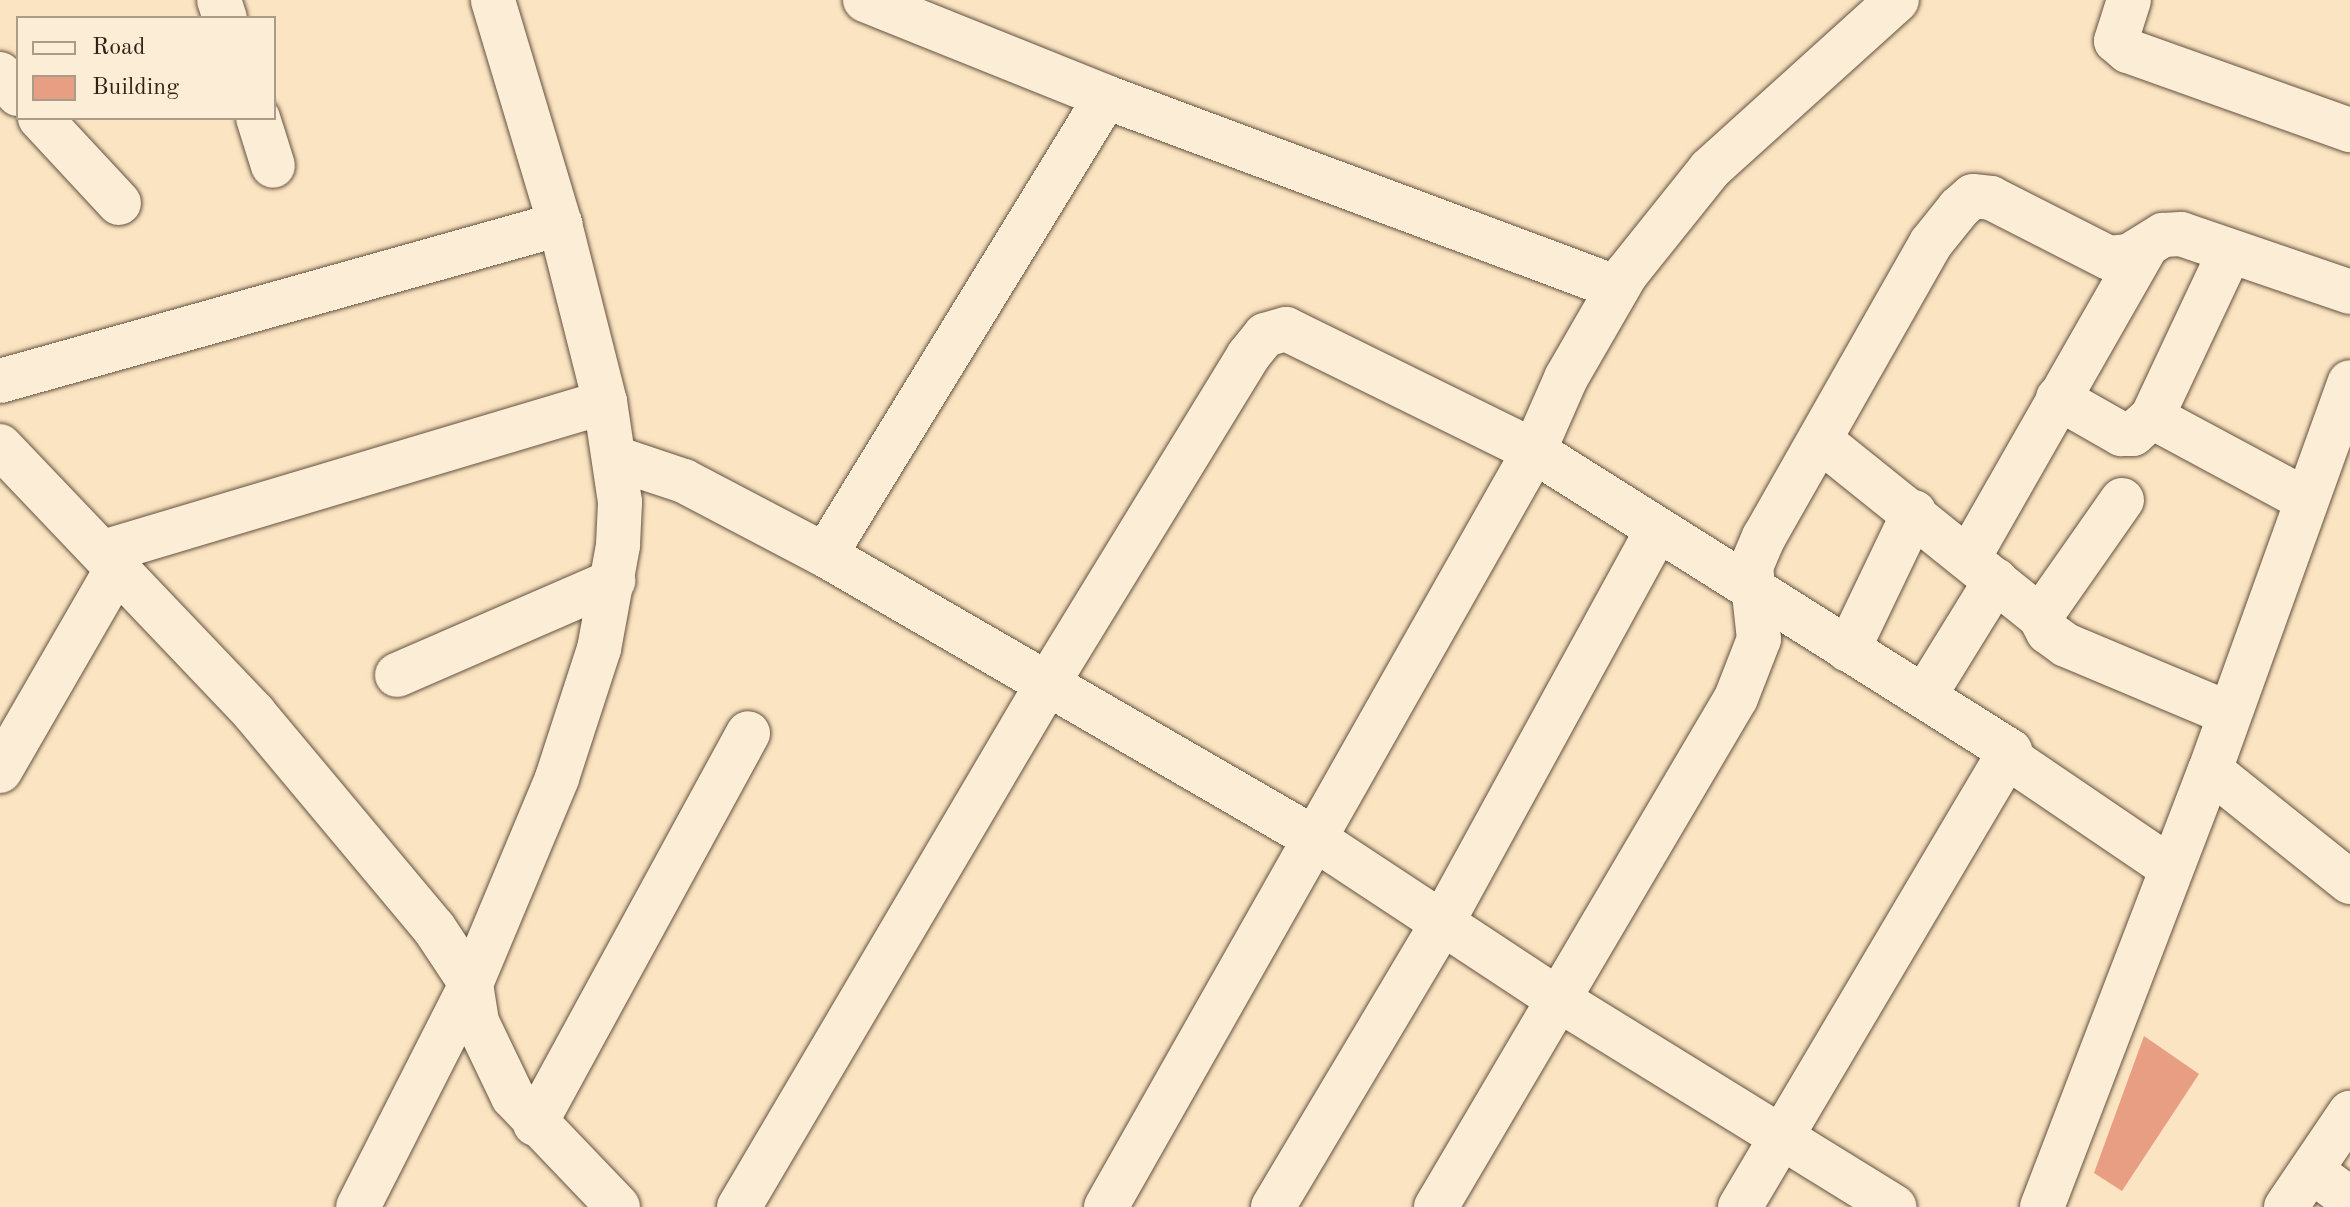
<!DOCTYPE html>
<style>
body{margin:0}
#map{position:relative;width:2350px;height:1207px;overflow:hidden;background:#fbe4c1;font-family:"Old Standard TT",serif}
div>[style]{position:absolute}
.building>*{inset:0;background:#e79e82}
.roads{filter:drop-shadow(0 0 2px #645240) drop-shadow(0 0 2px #645240)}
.minor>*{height:44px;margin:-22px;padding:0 22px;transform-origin:22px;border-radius:22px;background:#fcedd7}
span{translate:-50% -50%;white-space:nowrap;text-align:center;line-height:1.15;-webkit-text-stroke:7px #fcedd7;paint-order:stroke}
.legend{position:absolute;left:16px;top:16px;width:260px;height:104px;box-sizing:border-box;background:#fcedd7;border:2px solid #ab9c89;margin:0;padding:10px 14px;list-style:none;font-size:24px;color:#322215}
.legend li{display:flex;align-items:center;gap:16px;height:40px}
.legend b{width:40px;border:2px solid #ab9c89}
</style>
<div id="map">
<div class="building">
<div style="clip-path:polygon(2144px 1036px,2199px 1074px,2122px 1191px,2094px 1173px)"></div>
</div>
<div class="roads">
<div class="minor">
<div style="left:219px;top:0;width:19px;rotate:72deg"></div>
<div style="left:865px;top:0;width:260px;rotate:21.9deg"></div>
<div style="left:1106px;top:97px;width:546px;rotate:20.46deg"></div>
<div style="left:2129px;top:0;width:43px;rotate:107.6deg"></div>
<div style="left:2116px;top:41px;width:16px;rotate:40deg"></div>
<div style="left:2128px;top:51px;width:236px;rotate:19.6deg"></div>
<div style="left:0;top:74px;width:27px;rotate:48deg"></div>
<div style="left:40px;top:118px;width:116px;rotate:47.1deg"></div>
<div style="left:258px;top:118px;width:50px;rotate:72.6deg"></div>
<div style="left:0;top:381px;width:582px;rotate:-15.66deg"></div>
<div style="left:2058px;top:398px;width:73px;rotate:29.7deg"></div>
<div style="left:2121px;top:434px;width:12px"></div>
<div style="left:2133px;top:434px;width:25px;rotate:-42deg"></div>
<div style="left:2152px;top:417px;width:183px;rotate:-64.8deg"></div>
<div style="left:2152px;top:417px;width:175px;rotate:28.3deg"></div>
<div style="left:1820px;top:440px;width:282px;rotate:38.8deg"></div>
<div style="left:0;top:446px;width:369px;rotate:46.4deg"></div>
<div style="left:254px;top:713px;width:280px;rotate:50.1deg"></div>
<div style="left:434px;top:928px;width:67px;rotate:56.5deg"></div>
<div style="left:471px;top:984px;width:38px;rotate:81deg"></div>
<div style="left:477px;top:1022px;width:83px;rotate:64.4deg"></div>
<div style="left:513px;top:1097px;width:152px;rotate:46.3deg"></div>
<div style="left:615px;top:458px;width:73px;rotate:18.4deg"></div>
<div style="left:684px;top:481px;width:159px;rotate:27.7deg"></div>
<div style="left:825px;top:555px;width:563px;rotate:30.07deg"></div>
<div style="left:1312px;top:837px;width:298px;rotate:33.4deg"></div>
<div style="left:1561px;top:1001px;width:392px;rotate:31.7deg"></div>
<div style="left:2122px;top:500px;width:143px;rotate:125deg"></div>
<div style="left:2040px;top:617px;width:17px;rotate:62deg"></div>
<div style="left:2048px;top:632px;width:22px;rotate:36deg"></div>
<div style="left:2066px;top:645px;width:176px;rotate:22.8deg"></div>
<div style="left:103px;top:552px;width:524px;rotate:-16.64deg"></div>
<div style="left:825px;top:555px;width:537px;rotate:-58.47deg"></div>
<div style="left:1969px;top:557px;width:357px;rotate:-60.3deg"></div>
<div style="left:1848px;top:650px;width:153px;rotate:-64.4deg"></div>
<div style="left:397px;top:675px;width:236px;rotate:-23.5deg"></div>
<div style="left:1925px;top:695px;width:135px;rotate:-58.3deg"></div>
<div style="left:2009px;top:758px;width:196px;rotate:34.2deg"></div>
<div style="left:2210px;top:770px;width:179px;rotate:38.7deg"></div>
<div style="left:0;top:771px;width:234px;rotate:-60deg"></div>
<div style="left:535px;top:1124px;width:445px;rotate:-61.4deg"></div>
<div style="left:2312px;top:1171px;width:47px;rotate:36.4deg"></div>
<div style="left:358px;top:1207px;width:250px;rotate:-63.1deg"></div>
<div style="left:471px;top:984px;width:223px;rotate:-67.3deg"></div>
<div style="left:557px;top:778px;width:136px;rotate:-72deg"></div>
<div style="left:599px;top:649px;width:106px;rotate:-79.6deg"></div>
<div style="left:618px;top:545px;width:43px;rotate:-87.3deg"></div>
<div style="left:620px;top:502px;width:101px;rotate:-98.5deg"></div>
<div style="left:605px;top:402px;width:184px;rotate:-104.2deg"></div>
<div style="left:560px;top:224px;width:234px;rotate:-106.7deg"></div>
<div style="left:739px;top:1207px;width:605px;rotate:-59.49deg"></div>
<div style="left:1046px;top:686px;width:387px;rotate:-58.5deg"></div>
<div style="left:1248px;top:356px;width:27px;rotate:-51deg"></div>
<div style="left:1265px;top:335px;width:22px;rotate:-16deg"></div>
<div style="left:1286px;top:329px;width:276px;rotate:26.2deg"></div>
<div style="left:1534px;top:451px;width:563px;rotate:32.22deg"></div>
<div style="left:2010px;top:751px;width:530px;rotate:120.63deg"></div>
<div style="left:1106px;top:1207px;width:869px;rotate:-60.48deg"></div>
<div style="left:1534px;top:451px;width:80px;rotate:-66.3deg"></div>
<div style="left:1566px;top:378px;width:120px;rotate:-60deg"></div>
<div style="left:1626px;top:274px;width:134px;rotate:-51.3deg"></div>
<div style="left:1710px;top:169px;width:252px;rotate:-42.1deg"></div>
<div style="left:1273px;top:1207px;width:330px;rotate:-59.2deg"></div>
<div style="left:1442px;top:923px;width:448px;rotate:-61.3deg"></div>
<div style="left:1436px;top:1207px;width:591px;rotate:-59.49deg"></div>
<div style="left:1736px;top:698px;width:63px;rotate:-68.7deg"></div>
<div style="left:1759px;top:639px;width:72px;rotate:-96.3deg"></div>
<div style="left:1751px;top:567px;width:33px;rotate:-67deg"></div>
<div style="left:1764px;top:537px;width:338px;rotate:-60.4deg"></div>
<div style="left:1931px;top:243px;width:45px;rotate:-51.3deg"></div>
<div style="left:1959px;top:208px;width:18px;rotate:-41deg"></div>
<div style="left:1973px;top:196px;width:18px;rotate:6deg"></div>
<div style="left:1991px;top:198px;width:132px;rotate:27deg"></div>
<div style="left:2109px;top:258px;width:20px;rotate:-6deg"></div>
<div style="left:2129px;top:256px;width:40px;rotate:-32deg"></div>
<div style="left:2163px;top:235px;width:18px;rotate:-3deg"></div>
<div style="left:2181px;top:234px;width:179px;rotate:18.9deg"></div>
<div style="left:2042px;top:1207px;width:468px;rotate:-69deg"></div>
<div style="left:2210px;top:770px;width:412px;rotate:-70.2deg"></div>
<div style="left:2286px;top:1207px;width:114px;rotate:-55.8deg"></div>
</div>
</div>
<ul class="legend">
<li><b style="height:10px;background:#fcedd7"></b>Road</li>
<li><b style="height:22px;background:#e79e82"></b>Building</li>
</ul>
</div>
